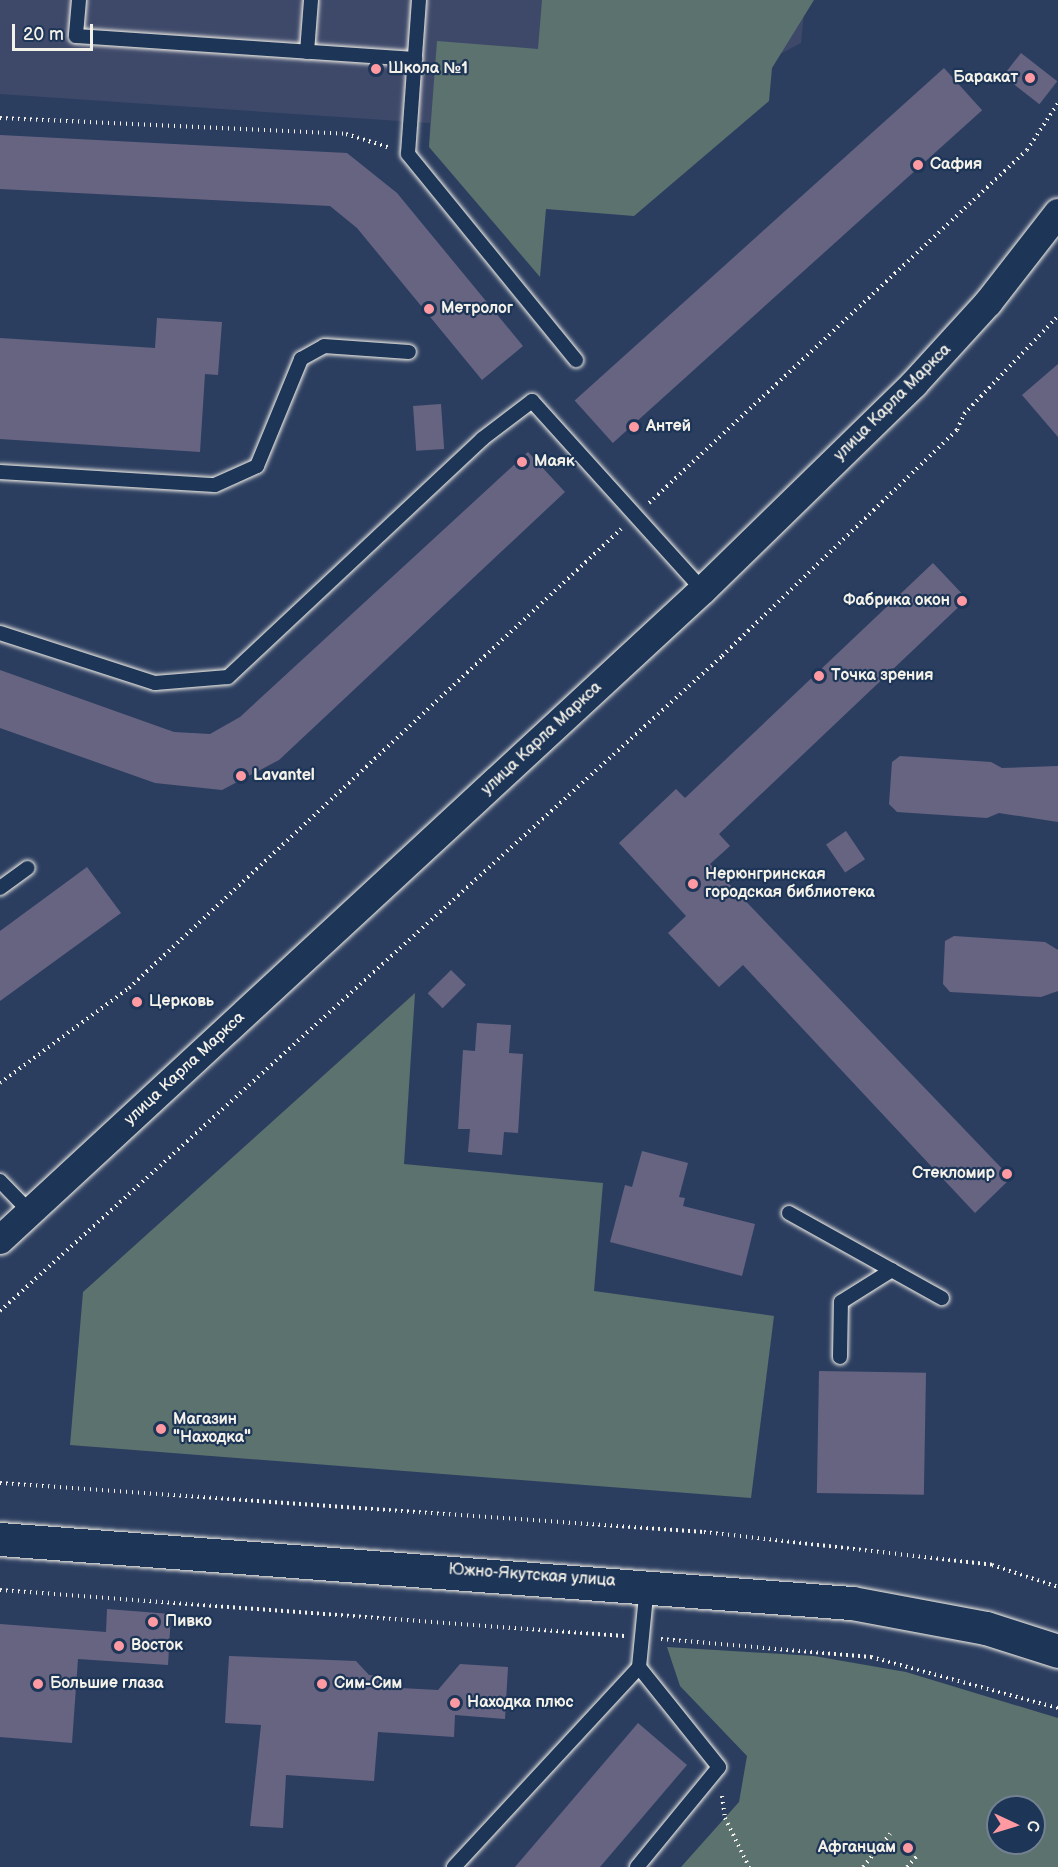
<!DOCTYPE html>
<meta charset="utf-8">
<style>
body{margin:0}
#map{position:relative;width:1058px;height:1867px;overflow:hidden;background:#2c3e60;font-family:"Balsamiq Sans",sans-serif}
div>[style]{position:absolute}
.built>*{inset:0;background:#3e496a}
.green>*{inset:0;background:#5c726e}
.building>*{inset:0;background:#676482;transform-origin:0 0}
.path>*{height:4px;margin-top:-2px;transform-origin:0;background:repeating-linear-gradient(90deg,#f4f1e8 0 1.5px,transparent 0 6px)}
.roads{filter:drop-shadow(0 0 2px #f4f1e8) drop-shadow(0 0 2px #f4f1e8)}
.lane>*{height:14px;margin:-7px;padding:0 7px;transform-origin:7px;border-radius:7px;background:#1d3557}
.street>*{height:28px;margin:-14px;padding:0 14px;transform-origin:14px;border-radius:14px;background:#1d3557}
.secondary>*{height:33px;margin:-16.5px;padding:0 16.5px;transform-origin:16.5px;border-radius:16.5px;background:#1d3557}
.dots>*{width:16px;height:16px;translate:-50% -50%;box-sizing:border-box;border:3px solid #1d3557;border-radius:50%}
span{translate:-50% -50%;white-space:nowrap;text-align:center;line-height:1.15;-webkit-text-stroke:4.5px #1d3557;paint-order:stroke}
.poi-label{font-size:16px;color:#f4f1e8;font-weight:700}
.left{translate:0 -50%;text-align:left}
.right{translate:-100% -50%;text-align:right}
.street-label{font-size:16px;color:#f4f1e8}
.north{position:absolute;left:986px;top:1795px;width:60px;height:60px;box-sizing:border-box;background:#1d3557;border:2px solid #738091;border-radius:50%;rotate:94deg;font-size:16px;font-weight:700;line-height:24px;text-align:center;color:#f4f1e8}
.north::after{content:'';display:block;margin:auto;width:21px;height:27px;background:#ff9aa2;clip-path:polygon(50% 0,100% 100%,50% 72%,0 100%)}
.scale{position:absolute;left:12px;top:24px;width:81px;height:27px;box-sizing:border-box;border:3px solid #f4f1e8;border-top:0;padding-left:8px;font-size:18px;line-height:21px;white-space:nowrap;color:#f4f1e8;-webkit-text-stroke:4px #1d3557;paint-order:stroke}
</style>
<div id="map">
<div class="built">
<div style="clip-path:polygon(0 0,805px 0,801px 43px,582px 157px,429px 147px,430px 123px,0 94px)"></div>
</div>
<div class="green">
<div style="clip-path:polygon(542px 0,814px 0,772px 68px,769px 101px,634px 216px,546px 209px,540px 277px,429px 147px,437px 41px,538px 49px)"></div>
<div style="clip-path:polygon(415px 993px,404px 1164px,603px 1183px,594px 1291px,774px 1316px,751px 1498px,70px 1445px,83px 1292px)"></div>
<div style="clip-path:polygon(evenodd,667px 1647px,814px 1656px,906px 1672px,1058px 1718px,1058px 1867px,681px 1867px,739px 1802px,747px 1756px,680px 1686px,667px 1647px,998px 1807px,1034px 1807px,1034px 1843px,998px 1843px,998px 1807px)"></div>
</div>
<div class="building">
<div style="left:1021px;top:53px;width:46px;height:29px;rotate:38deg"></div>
<div style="left:944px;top:68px;width:57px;height:497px;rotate:48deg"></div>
<div style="clip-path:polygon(0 135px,347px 153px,397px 193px,523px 346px,482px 380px,357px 228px,330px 206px,0 189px)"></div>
<div style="clip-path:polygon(157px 318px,222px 322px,218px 375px,205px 374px,200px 452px,0 439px,0 338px,155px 348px)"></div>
<div style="clip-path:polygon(1058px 364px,1058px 437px,1022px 395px)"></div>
<div style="left:441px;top:404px;width:45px;height:28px;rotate:86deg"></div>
<div style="clip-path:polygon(528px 452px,565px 492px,279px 760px,222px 790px,155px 783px,0 728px,0 670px,174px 732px,210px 734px,240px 717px)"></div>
<div style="clip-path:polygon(933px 563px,967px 599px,719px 834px,730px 846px,710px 864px,1011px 1178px,975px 1213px,743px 965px,719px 987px,668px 933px,686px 916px,619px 843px,676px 789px,685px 798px)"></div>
<div style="clip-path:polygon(900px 756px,991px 762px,1002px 768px,1058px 766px,1058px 822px,999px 813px,987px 818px,897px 812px,889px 804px,892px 762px)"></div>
<div style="left:846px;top:831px;width:34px;height:24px;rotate:56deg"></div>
<div style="clip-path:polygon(87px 867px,121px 913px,0 1001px,0 931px)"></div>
<div style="clip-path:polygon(954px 936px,1045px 942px,1058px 950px,1058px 991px,1041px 997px,950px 992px,943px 984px,945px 941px)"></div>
<div style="left:451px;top:970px;width:21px;height:33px;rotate:45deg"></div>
<div style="clip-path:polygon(477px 1023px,511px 1025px,509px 1053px,523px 1054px,518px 1133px,504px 1132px,502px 1155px,468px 1152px,470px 1129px,458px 1129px,463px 1050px,475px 1051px)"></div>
<div style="clip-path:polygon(642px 1151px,688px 1163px,679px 1197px,685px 1198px,683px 1206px,755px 1224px,742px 1276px,610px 1242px,625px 1185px,632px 1187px)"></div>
<div style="left:819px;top:1371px;width:107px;height:122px;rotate:1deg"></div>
<div style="clip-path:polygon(107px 1609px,171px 1614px,168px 1665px,78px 1659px,72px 1743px,0 1737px,0 1624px,106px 1632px)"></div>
<div style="clip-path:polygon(229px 1656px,356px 1661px,369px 1675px,381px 1676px,381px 1687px,438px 1690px,460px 1664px,508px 1667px,505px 1719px,455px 1715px,454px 1737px,378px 1732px,374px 1781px,286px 1775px,283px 1828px,250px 1826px,261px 1725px,225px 1723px)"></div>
<div style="clip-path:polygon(638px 1723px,687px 1765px,600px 1867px,515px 1867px)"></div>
</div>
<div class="path">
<div style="left:0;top:118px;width:346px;rotate:2.6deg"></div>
<div style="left:346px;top:134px;width:47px;rotate:17.3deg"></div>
<div style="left:649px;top:503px;width:517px;rotate:-43.04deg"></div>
<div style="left:1027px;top:150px;width:56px;rotate:-56.6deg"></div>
<div style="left:0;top:1083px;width:160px;rotate:-36.4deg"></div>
<div style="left:129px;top:988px;width:673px;rotate:-43.01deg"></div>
<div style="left:0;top:1311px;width:975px;rotate:-42.21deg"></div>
<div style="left:722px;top:656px;width:326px;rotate:-43.9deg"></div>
<div style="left:957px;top:430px;width:17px;rotate:-66deg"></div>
<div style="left:964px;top:414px;width:136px;rotate:-46.2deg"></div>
<div style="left:0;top:1483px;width:706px;rotate:3.98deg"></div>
<div style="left:704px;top:1532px;width:290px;rotate:6.5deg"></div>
<div style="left:992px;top:1565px;width:70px;rotate:18.4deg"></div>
<div style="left:0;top:1590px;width:626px;rotate:4.22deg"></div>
<div style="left:661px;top:1639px;width:211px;rotate:4.9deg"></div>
<div style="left:871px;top:1657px;width:194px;rotate:15.3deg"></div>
<div style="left:722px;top:1796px;width:22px;rotate:82deg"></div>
<div style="left:725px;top:1818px;width:55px;rotate:63.9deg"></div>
<div style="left:863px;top:1867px;width:43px;rotate:-50.7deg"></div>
<div style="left:907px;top:1867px;width:15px;rotate:-48deg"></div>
</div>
<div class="roads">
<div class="lane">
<div style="left:79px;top:0;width:36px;rotate:95deg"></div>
<div style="left:76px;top:36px;width:340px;rotate:3.9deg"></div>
<div style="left:419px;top:0;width:154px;rotate:94.1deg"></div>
<div style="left:408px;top:154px;width:266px;rotate:50.8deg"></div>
<div style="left:307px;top:52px;width:52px;rotate:-85.6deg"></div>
<div style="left:0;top:472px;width:215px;rotate:3.5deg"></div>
<div style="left:215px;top:485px;width:46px;rotate:-24.3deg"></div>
<div style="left:257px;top:466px;width:116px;rotate:-67.6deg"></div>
<div style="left:301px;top:359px;width:26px;rotate:-29deg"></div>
<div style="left:324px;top:346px;width:85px;rotate:4deg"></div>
<div style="left:0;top:633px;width:163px;rotate:17.9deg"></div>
<div style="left:155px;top:683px;width:73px;rotate:-4.7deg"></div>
<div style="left:228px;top:677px;width:348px;rotate:-43.1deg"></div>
<div style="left:482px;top:439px;width:63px;rotate:-37.2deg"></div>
<div style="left:532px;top:401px;width:255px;rotate:47.9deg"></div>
<div style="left:0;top:888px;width:34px;rotate:-36deg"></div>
<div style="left:0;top:1181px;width:43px;rotate:45.9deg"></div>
<div style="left:789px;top:1213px;width:175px;rotate:29.1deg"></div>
<div style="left:840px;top:1357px;width:55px;rotate:-89deg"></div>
<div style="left:841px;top:1302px;width:60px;rotate:-32.1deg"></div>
<div style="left:454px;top:1867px;width:272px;rotate:-47.2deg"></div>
<div style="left:639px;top:1667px;width:81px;rotate:-84.4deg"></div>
<div style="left:637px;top:1867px;width:129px;rotate:-50.6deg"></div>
<div style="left:719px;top:1767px;width:128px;rotate:-128.7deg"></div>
</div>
<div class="street">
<div style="left:0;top:1240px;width:957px;rotate:-42.76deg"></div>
<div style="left:703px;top:590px;width:295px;rotate:-44.3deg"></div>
<div style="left:914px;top:384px;width:110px;rotate:-47.6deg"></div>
<div style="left:988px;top:303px;width:114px;rotate:-52.1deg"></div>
</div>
<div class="secondary">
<div style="left:0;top:1539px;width:854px;rotate:4.3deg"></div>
<div style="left:852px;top:1603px;width:136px;rotate:10.6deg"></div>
<div style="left:986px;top:1628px;width:76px;rotate:17.7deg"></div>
</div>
</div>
<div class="dots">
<div style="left:376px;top:69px;background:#ff9aa2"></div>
<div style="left:1030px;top:78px;background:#ff9aa2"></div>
<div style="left:918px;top:165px;background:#ff9aa2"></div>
<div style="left:429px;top:309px;background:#ff9aa2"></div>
<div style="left:634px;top:427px;background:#ff9aa2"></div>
<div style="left:522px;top:462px;background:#ff9aa2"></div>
<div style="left:962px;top:601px;background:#ff9aa2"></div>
<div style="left:819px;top:676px;background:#ff9aa2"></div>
<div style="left:241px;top:776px;background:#ff9aa2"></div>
<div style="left:693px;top:884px;background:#ff9aa2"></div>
<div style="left:137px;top:1002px;background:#ff9aa2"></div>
<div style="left:1007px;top:1174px;background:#ff9aa2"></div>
<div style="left:161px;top:1429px;background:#ff9aa2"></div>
<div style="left:153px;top:1622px;background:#ff9aa2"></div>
<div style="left:119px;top:1646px;background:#ff9aa2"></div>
<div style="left:38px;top:1684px;background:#ff9aa2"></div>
<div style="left:322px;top:1684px;background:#ff9aa2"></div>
<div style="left:455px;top:1703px;background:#ff9aa2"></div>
<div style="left:908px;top:1848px;background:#ff9aa2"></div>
</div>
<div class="poi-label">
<span class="left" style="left:388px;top:69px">Школа №1</span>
<span class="right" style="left:1018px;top:78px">Баракат</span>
<span class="left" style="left:930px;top:165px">Сафия</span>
<span class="left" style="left:441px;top:309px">Метролог</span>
<span class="left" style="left:646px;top:427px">Антей</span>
<span class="left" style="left:534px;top:462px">Маяк</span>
<span class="right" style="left:950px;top:601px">Фабрика окон</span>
<span class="left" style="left:831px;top:676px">Точка зрения</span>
<span class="left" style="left:253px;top:776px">Lavantel</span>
<span class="left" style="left:705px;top:884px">Нерюнгринская<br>городская библиотека</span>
<span class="left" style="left:149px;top:1002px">Церковь</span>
<span class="right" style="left:995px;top:1174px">Стекломир</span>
<span class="left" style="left:173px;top:1429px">Магазин<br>"Находка"</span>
<span class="left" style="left:165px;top:1622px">Пивко</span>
<span class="left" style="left:131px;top:1646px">Восток</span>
<span class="left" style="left:50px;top:1684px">Большие глаза</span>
<span class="left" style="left:334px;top:1684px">Сим-Сим</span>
<span class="left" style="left:467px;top:1703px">Находка плюс</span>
<span class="right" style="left:896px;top:1848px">Афганцам</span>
</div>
<div class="street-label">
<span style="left:893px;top:403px;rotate:-45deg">улица Карла Маркса</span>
<span style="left:542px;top:739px;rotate:-43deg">улица Карла Маркса</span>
<span style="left:185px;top:1069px;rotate:-43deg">улица Карла Маркса</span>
<span style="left:532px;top:1576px;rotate:4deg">Южно-Якутская улица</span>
</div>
<div class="north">С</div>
<div class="scale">20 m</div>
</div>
